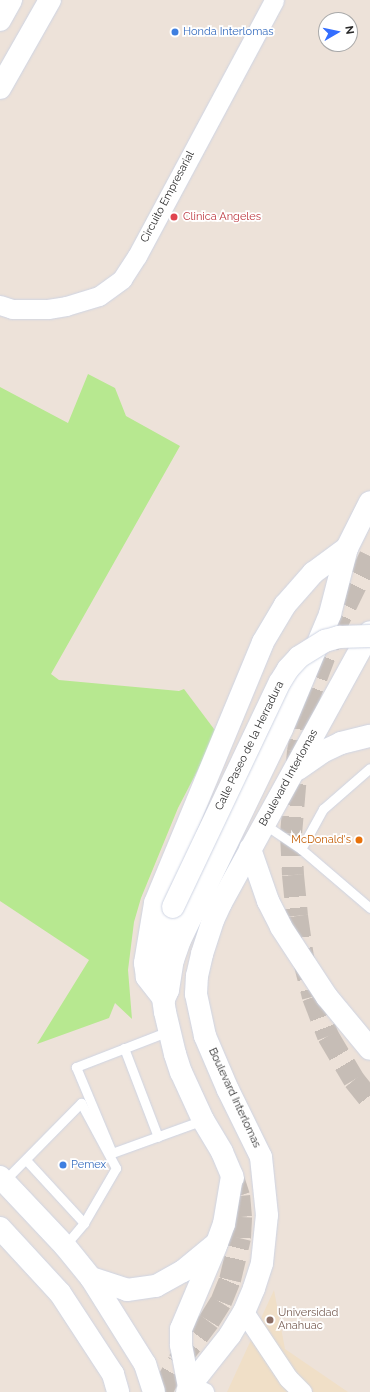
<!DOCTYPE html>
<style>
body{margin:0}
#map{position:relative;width:370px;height:1392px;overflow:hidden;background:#ede2d9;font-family:Raleway,sans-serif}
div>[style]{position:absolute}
.education>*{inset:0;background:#f0dfc7}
.green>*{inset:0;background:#b7e890}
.secondary-tunnel>*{height:22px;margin-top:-11px;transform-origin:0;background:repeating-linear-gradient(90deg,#c6bdb6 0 22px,transparent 0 33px)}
.roads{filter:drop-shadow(0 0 1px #ced4e3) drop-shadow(0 0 1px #ced4e3)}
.lane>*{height:9px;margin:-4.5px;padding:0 4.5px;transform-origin:4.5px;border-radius:4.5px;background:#fff}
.street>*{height:19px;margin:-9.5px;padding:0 9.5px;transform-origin:9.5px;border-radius:9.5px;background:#fff}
.secondary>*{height:22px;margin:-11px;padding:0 11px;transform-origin:11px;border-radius:11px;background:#fff}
.bridges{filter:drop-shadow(0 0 1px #ced4e3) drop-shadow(0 0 1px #ced4e3)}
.secondary-bridge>*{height:22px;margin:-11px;padding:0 11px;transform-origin:11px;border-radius:11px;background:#fff}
.dots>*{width:11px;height:11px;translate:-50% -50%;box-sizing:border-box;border:2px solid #fff;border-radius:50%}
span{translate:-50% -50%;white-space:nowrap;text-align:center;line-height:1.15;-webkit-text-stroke:3.5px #fff;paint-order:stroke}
.shop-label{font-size:11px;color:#366cbe}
.left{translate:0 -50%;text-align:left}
.street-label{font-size:11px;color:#292929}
.health-label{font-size:11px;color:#be3a42}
.food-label{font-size:11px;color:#c56008}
.right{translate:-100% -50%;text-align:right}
.education-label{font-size:11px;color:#785e54}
.north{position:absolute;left:318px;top:12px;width:40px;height:40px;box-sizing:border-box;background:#fff;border:1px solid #a9a9a9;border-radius:50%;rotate:81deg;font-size:11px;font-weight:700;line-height:16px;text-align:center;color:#292929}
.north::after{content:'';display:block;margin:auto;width:14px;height:18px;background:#346eff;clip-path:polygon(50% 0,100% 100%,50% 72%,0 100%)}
</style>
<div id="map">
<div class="education">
<div style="clip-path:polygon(274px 1290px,285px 1349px,348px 1392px,227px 1392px)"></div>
</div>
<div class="green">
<div style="clip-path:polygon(88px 374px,115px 388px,126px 416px,180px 446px,51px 674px,59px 680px,179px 691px,184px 689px,217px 733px,178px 808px,141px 898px,134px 922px,128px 970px,132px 1019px,115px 1003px,109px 1018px,37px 1044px,89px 960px,0 901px,0 387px,68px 423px)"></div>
</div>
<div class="secondary-tunnel">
<div style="left:370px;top:556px;width:78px;rotate:115.9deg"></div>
<div style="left:336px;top:626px;width:88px;rotate:110.7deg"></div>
<div style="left:305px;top:708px;width:44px;rotate:99.2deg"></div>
<div style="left:298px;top:751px;width:83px;rotate:94.8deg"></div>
<div style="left:291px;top:834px;width:41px;rotate:87.2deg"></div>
<div style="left:293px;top:875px;width:41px;rotate:84.4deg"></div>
<div style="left:297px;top:916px;width:41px;rotate:81.7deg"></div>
<div style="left:303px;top:957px;width:41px;rotate:76deg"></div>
<div style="left:313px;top:997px;width:42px;rotate:69deg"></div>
<div style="left:328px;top:1036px;width:51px;rotate:59.4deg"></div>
<div style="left:354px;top:1080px;width:26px;rotate:51deg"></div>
<div style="left:161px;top:1392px;width:34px;rotate:-60deg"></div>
<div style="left:178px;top:1362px;width:51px;rotate:-52.9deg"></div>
<div style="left:209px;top:1321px;width:22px;rotate:-58deg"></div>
<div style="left:221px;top:1302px;width:24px;rotate:-68deg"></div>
<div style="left:230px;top:1280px;width:43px;rotate:-76.6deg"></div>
<div style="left:240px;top:1238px;width:21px;rotate:-87deg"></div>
<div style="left:241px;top:1217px;width:21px;rotate:-95deg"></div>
<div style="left:239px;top:1196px;width:19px;rotate:-108deg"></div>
</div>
<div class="roads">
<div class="lane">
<div style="left:264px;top:824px;width:45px;rotate:34deg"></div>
<div style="left:301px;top:849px;width:91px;rotate:40.5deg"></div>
<div style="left:301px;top:849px;width:46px;rotate:-61.2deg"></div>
<div style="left:323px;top:809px;width:62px;rotate:-41.1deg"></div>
<div style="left:169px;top:1031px;width:100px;rotate:158.8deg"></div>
<div style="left:76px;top:1067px;width:93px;rotate:67.3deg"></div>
<div style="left:112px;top:1153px;width:97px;rotate:-19.9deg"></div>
<div style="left:124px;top:1048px;width:95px;rotate:69.1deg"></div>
<div style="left:26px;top:1160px;width:86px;rotate:47.4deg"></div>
<div style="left:4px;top:1181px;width:110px;rotate:-45.4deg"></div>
<div style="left:81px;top:1103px;width:74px;rotate:61.7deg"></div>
<div style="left:116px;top:1168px;width:64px;rotate:120.2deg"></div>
<div style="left:84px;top:1223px;width:30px;rotate:130deg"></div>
</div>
<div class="street">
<div style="left:0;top:305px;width:13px;rotate:18deg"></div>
<div style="left:12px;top:309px;width:36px"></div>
<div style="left:48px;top:309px;width:18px;rotate:-9deg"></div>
<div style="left:66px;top:306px;width:34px;rotate:-17deg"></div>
<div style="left:99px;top:296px;width:29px;rotate:-36deg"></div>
<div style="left:122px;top:279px;width:27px;rotate:-57deg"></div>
<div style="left:137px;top:256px;width:290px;rotate:-61.8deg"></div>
<div style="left:244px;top:1312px;width:79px;rotate:56.3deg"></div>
<div style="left:288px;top:1378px;width:20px;rotate:45deg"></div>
<div style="left:189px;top:1387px;width:16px;rotate:18deg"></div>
</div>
<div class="secondary">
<div style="left:0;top:20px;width:23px;rotate:-61deg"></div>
<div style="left:0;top:88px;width:101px;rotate:-60.4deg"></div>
<div style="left:298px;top:769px;width:29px;rotate:-35deg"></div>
<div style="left:322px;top:752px;width:21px;rotate:-25deg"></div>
<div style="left:341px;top:743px;width:30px;rotate:-14deg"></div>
<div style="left:250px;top:849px;width:55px;rotate:70.9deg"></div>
<div style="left:268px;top:901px;width:29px;rotate:63deg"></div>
<div style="left:281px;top:927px;width:84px;rotate:56.7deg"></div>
<div style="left:327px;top:997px;width:67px;rotate:50.4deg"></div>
<div style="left:173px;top:907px;width:22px;rotate:108deg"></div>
<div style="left:166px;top:928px;width:21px;rotate:101deg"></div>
<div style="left:162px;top:949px;width:42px;rotate:90deg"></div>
<div style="left:162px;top:991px;width:21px;rotate:82deg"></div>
<div style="left:165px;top:1012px;width:43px;rotate:76.6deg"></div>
<div style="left:175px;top:1054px;width:19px;rotate:72deg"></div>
<div style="left:181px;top:1072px;width:53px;rotate:65.4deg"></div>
<div style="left:203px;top:1120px;width:37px;rotate:59deg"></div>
<div style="left:222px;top:1152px;width:28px;rotate:67deg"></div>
<div style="left:164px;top:999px;width:10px;rotate:-66deg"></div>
<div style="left:168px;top:990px;width:30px;rotate:-81deg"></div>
<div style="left:173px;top:960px;width:21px;rotate:-71deg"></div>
<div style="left:180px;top:940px;width:234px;rotate:-64.2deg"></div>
<div style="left:282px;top:729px;width:125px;rotate:-67.3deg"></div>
<div style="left:330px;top:614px;width:68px;rotate:-75.6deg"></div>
<div style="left:347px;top:548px;width:51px;rotate:-63.4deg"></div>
<div style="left:164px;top:999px;width:28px;rotate:-128deg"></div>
<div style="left:147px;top:977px;width:14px;rotate:-98deg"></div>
<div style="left:145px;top:963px;width:61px;rotate:-80.5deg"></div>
<div style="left:155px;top:903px;width:282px;rotate:-67.5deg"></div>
<div style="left:263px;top:642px;width:43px;rotate:-59.3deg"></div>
<div style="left:285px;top:605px;width:43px;rotate:-48.8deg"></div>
<div style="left:313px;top:573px;width:42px;rotate:-36.3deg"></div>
<div style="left:0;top:1177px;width:95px;rotate:46.7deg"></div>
<div style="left:65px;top:1246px;width:41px;rotate:50.9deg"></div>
<div style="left:91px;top:1278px;width:102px;rotate:57.9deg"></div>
<div style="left:145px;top:1364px;width:29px;rotate:72deg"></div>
<div style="left:0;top:1228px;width:88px;rotate:47.3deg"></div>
<div style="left:60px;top:1293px;width:97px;rotate:56.8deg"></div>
<div style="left:113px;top:1374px;width:19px;rotate:74deg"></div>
<div style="left:91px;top:1278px;width:38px;rotate:18deg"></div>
<div style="left:127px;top:1290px;width:29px;rotate:-8deg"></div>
<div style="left:156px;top:1286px;width:31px;rotate:-29deg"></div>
<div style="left:183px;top:1271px;width:44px;rotate:-39.5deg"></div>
<div style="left:217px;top:1243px;width:20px;rotate:-70deg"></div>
<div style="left:224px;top:1224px;width:49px;rotate:-80.5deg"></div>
<div style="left:189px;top:1387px;width:43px;rotate:-100.8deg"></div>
<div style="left:181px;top:1345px;width:16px;rotate:-90deg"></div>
<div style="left:181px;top:1329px;width:90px;rotate:-67.1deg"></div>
<div style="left:187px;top:1392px;width:5px;rotate:-68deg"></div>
<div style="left:189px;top:1387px;width:66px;rotate:-51.7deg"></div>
<div style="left:230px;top:1335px;width:27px;rotate:-59deg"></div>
<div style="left:244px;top:1312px;width:26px;rotate:-67deg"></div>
<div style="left:254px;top:1288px;width:26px;rotate:-72deg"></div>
<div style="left:262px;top:1263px;width:48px;rotate:-84.1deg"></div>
<div style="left:267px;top:1215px;width:58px;rotate:-95.9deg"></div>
<div style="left:261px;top:1157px;width:75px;rotate:-116.2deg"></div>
<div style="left:228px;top:1090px;width:59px;rotate:-113.1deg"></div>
<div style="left:205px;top:1036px;width:43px;rotate:-102.1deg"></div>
<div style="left:196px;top:994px;width:18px;rotate:-87deg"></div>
<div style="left:197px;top:976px;width:23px;rotate:-77deg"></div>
<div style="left:202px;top:954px;width:36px;rotate:-72deg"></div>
<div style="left:213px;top:920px;width:19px;rotate:-65deg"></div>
<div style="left:221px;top:903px;width:309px;rotate:-61.2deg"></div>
</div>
</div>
<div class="bridges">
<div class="secondary-bridge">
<div style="left:173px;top:907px;width:249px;rotate:-64.6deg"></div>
<div style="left:280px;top:682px;width:15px;rotate:-58deg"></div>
<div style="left:288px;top:669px;width:16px;rotate:-47deg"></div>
<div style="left:299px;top:657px;width:31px;rotate:-32deg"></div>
<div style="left:325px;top:641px;width:15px;rotate:-16deg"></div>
<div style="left:339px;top:637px;width:31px;rotate:-2deg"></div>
</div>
</div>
<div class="dots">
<div style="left:175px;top:32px;background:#3f7fe0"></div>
<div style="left:174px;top:217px;background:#e0444e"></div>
<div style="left:359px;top:840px;background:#e8710a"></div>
<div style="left:63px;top:1165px;background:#3f7fe0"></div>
<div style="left:270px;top:1320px;background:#8d6e63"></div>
</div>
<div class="shop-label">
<span class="left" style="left:183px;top:32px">Honda Interlomas</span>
<span class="left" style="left:71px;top:1165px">Pemex</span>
</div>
<div class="street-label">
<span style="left:168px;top:197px;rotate:-62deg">Circuito Empresarial</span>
<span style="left:250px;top:746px;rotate:-64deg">Calle Paseo de la Herradura</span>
<span style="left:289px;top:778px;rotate:-61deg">Boulevard Interlomas</span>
<span style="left:234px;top:1098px;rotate:65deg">Boulevard Interlomas</span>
</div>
<div class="health-label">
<span class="left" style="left:183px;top:217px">Clinica Angeles</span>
</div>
<div class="food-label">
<span class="right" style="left:351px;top:840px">McDonald's</span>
</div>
<div class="education-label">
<span class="left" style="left:278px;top:1320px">Universidad<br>Anahuac</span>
</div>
<div class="north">N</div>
</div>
